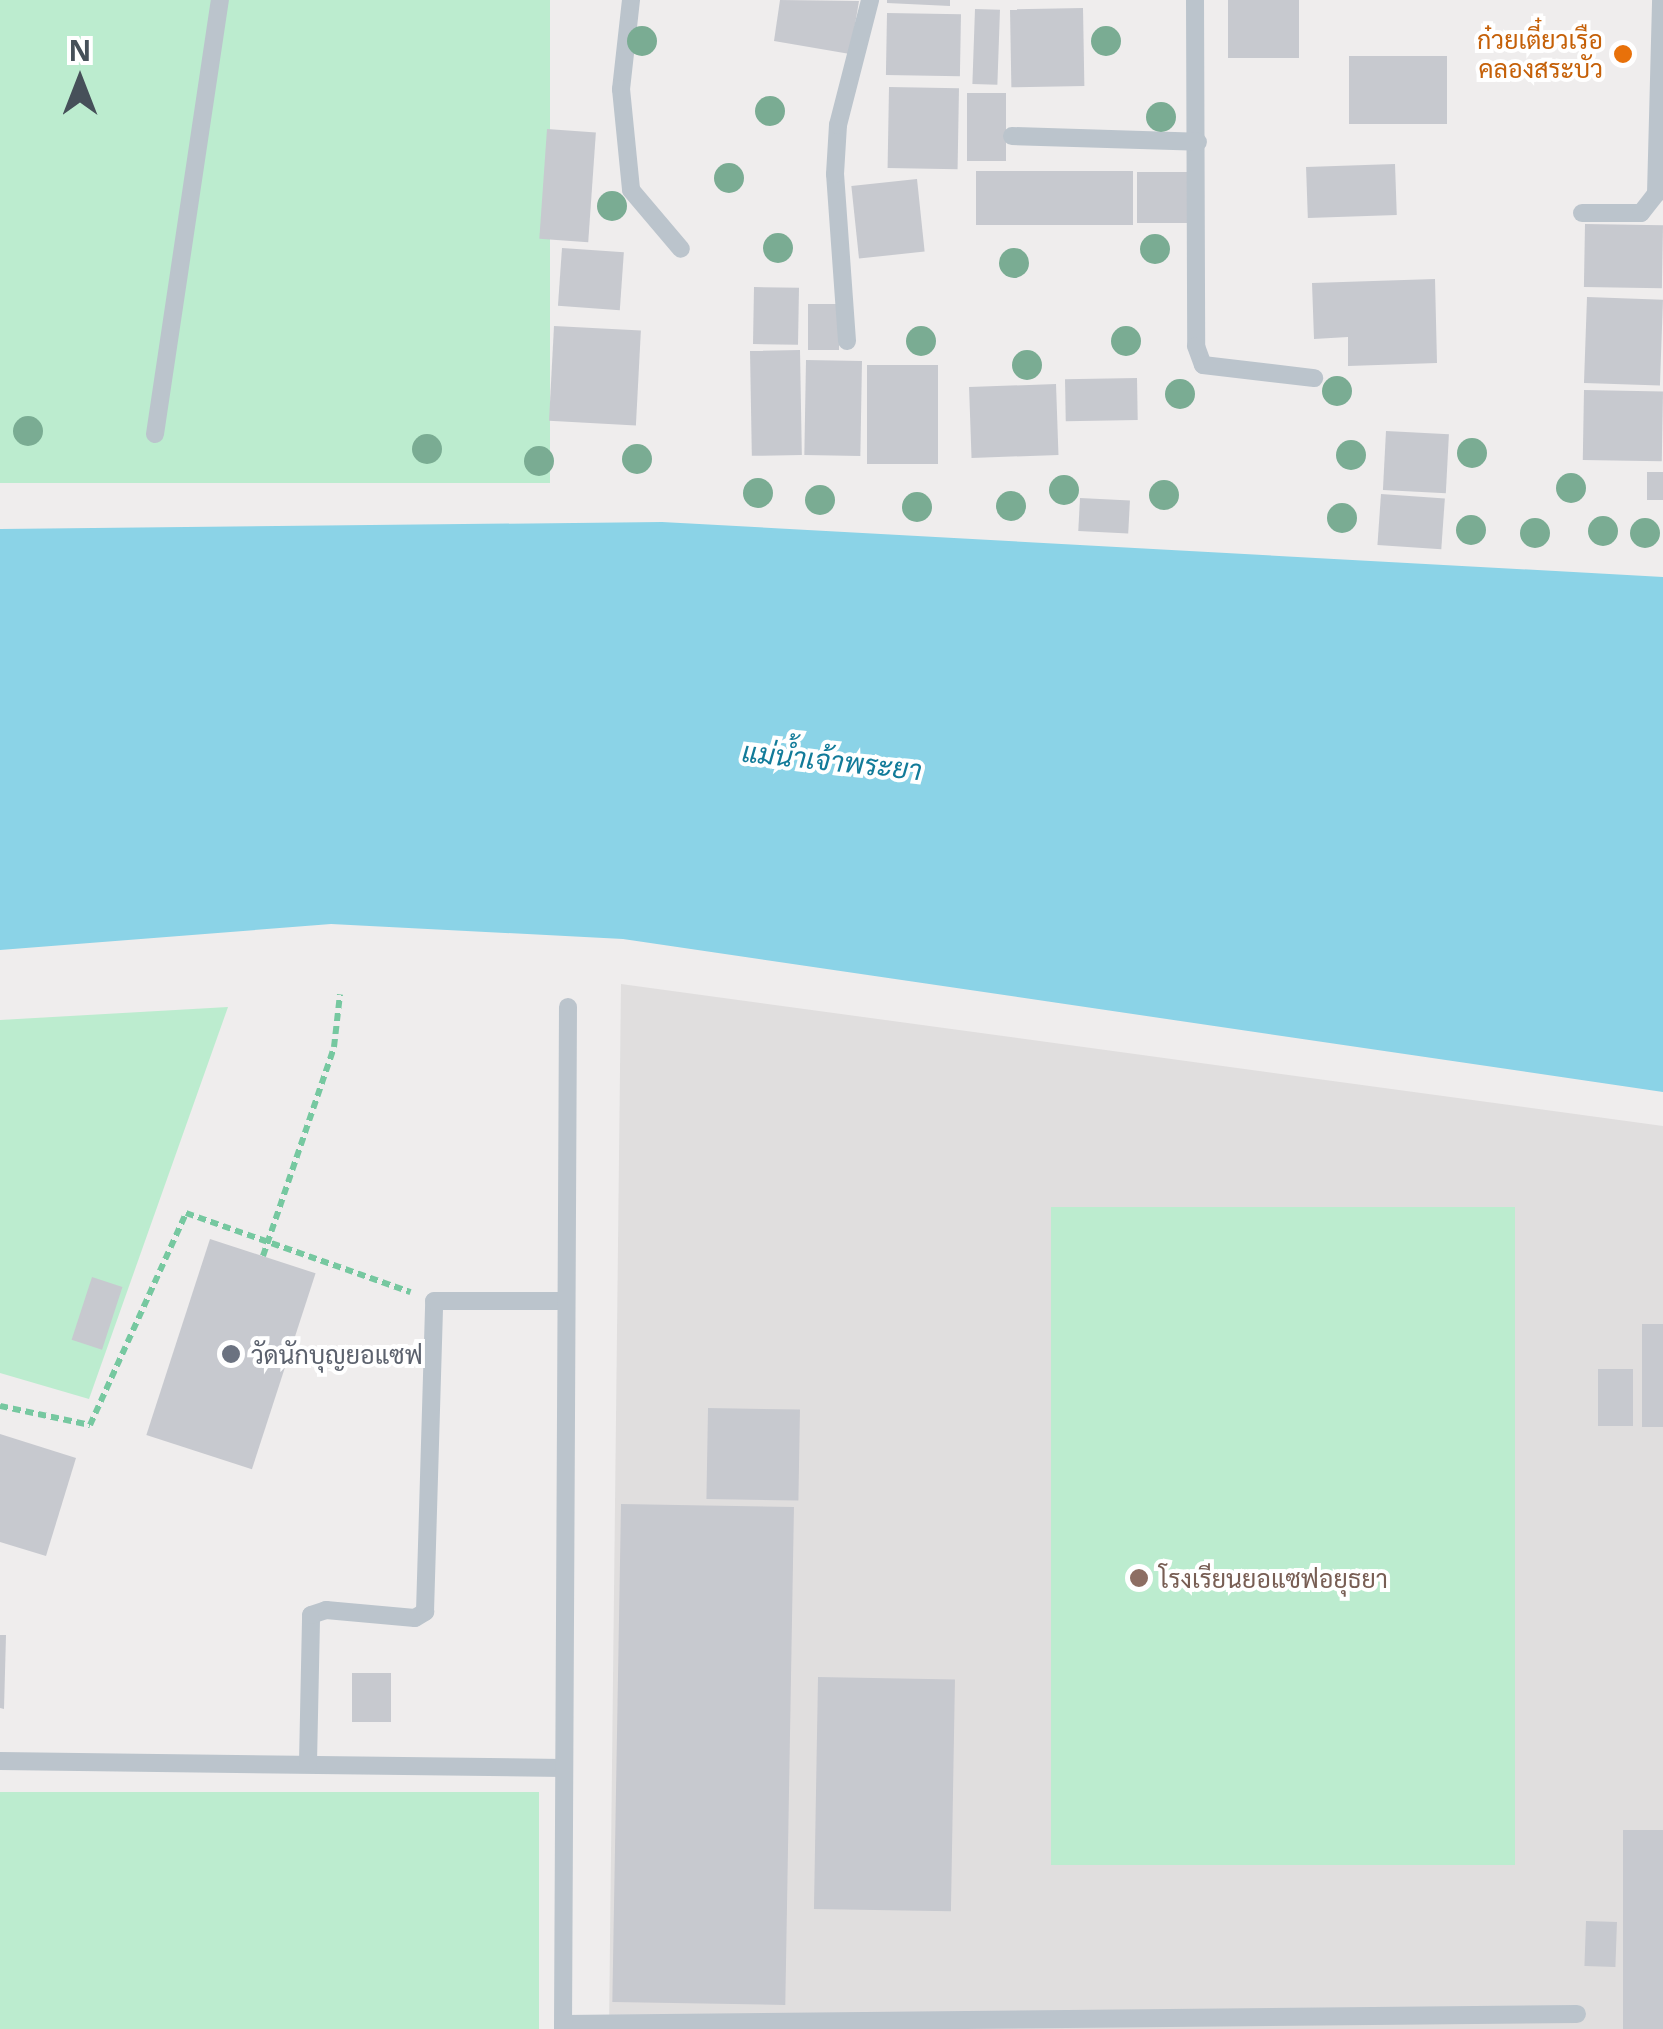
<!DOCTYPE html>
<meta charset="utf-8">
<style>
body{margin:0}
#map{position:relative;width:1663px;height:2029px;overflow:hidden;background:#efeded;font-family:"Open Sans",Sarabun,sans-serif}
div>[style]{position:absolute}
.education>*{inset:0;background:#e0dede}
.green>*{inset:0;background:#bceccf;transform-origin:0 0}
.water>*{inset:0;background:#8bd3e7}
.building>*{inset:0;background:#c7c9cf;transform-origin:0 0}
.path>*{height:6px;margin-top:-3px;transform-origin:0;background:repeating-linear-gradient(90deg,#76c8a0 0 8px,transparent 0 13px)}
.lane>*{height:18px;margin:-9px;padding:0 9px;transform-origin:9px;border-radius:9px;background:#bbc4cc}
.trees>*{width:30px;height:30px;margin:-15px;border-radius:50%;background:#7aac93}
.dots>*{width:28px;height:28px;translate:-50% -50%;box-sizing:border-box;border:5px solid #fff;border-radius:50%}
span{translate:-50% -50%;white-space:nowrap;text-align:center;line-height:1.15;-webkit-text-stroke:8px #fff;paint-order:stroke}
.food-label{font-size:25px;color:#c56008}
.right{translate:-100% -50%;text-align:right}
.worship-label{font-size:25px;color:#5b616d}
.left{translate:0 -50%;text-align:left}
.education-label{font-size:25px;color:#785e54}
.water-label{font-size:28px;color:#127b99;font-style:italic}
.north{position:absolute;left:30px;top:30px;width:100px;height:100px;-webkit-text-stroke:8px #fff;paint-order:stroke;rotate:0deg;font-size:28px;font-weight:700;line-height:40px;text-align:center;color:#465059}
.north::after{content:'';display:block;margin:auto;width:35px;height:45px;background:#465059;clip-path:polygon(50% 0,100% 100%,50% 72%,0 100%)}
</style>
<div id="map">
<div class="education">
<div style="clip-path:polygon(621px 984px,1663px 1126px,1663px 2029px,609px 2029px)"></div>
</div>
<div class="green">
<div style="left:0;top:0;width:550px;height:483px"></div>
<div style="clip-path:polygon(228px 1007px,89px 1399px,0 1373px,0 1020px)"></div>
<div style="left:1051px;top:1207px;width:464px;height:658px"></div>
<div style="left:0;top:1792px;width:539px;height:237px"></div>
</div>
<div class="water">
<div style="clip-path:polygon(662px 522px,1663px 577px,1663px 1092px,623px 939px,331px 924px,0 950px,0 529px)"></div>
</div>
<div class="building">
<div style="clip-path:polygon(780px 0,859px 1px,850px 54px,774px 41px)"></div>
<div style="clip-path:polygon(887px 0,950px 0,950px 6px,887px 3px)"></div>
<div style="left:1228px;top:0;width:71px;height:58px"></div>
<div style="left:1083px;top:8px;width:78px;height:73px;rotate:89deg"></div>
<div style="left:975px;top:9px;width:25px;height:75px;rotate:2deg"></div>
<div style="left:887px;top:13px;width:74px;height:62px;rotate:1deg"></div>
<div style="left:1349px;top:56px;width:98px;height:68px"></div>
<div style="left:889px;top:87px;width:70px;height:81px;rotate:1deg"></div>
<div style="left:967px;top:93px;width:39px;height:68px"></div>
<div style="left:547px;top:129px;width:49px;height:110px;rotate:4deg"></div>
<div style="left:1395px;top:164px;width:51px;height:89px;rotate:88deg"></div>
<div style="left:976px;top:171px;width:157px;height:54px"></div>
<div style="left:1189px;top:172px;width:51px;height:52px;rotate:90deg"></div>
<div style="left:917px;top:179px;width:73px;height:66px;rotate:84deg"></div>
<div style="left:1585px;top:224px;width:78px;height:63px;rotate:1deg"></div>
<div style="left:562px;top:248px;width:62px;height:58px;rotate:4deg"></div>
<div style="clip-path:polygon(1435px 279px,1437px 363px,1348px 366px,1348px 337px,1314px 339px,1312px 283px)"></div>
<div style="left:754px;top:287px;width:45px;height:57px;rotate:1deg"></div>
<div style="left:1587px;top:297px;width:76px;height:86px;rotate:2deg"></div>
<div style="left:808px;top:304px;width:31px;height:46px"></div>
<div style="left:554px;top:326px;width:87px;height:95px;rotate:3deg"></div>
<div style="left:800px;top:350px;width:105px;height:50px;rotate:89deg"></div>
<div style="left:806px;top:360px;width:56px;height:95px;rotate:1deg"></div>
<div style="left:867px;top:365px;width:71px;height:99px"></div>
<div style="left:1137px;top:378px;width:42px;height:72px;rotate:89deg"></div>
<div style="left:1056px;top:384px;width:71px;height:87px;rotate:88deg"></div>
<div style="left:1584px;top:390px;width:79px;height:70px;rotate:1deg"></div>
<div style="left:1386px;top:431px;width:63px;height:59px;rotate:3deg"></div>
<div style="left:1647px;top:472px;width:16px;height:28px"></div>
<div style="left:1381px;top:494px;width:64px;height:51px;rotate:4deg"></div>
<div style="left:1080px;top:498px;width:50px;height:33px;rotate:3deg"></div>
<div style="left:210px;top:1239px;width:111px;height:206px;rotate:18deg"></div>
<div style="left:92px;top:1277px;width:32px;height:66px;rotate:18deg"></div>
<div style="left:1642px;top:1324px;width:21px;height:103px"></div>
<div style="left:1598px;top:1369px;width:35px;height:57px"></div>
<div style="left:708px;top:1408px;width:92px;height:91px;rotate:1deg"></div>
<div style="clip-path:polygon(0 1434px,76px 1458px,46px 1556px,0 1542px)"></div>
<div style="left:621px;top:1504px;width:173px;height:498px;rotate:1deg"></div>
<div style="clip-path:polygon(0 1635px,6px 1635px,4px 1709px,0 1708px)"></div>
<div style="left:352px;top:1673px;width:39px;height:49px"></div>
<div style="left:818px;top:1677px;width:137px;height:232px;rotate:1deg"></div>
<div style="left:1623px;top:1830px;width:40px;height:199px"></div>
<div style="left:1586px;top:1921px;width:31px;height:45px;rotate:2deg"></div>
</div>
<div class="path">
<div style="left:263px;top:1256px;width:221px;rotate:-71.2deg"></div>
<div style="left:334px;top:1047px;width:53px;rotate:-83.5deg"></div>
<div style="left:0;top:1406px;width:92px;rotate:11.9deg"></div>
<div style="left:90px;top:1425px;width:233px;rotate:-65.6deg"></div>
<div style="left:186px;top:1213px;width:238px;rotate:19.4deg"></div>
</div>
<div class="lane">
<div style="left:631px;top:0;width:90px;rotate:96.4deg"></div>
<div style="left:621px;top:89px;width:101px;rotate:84.3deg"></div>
<div style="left:631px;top:190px;width:77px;rotate:49.7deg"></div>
<div style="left:1195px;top:0;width:346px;rotate:89.8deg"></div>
<div style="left:1196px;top:346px;width:20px;rotate:70deg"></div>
<div style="left:1203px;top:365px;width:112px;rotate:6.7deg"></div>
<div style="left:1012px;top:136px;width:186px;rotate:1.8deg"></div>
<div style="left:1582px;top:213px;width:59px"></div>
<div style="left:1641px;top:213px;width:24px;rotate:-52deg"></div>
<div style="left:1656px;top:194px;width:194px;rotate:-88.5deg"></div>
<div style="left:847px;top:341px;width:167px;rotate:-94.1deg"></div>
<div style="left:835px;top:174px;width:49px;rotate:-86.5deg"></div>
<div style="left:838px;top:125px;width:129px;rotate:-75.6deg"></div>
<div style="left:155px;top:434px;width:439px;rotate:-81.5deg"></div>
<div style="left:0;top:1761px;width:564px;rotate:0.71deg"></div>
<div style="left:308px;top:1763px;width:148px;rotate:-88.8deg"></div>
<div style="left:311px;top:1615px;width:16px;rotate:-18deg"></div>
<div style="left:326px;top:1610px;width:89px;rotate:5.1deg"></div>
<div style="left:415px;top:1618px;width:12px;rotate:-31deg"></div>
<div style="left:425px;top:1612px;width:311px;rotate:-88.3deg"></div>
<div style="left:434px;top:1301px;width:132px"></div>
<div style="left:563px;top:2024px;width:1014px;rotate:-0.57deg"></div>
<div style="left:563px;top:2029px;width:1022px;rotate:-89.72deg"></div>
</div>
<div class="trees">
<div style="left:642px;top:41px"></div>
<div style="left:1106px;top:41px"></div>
<div style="left:770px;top:111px"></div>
<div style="left:1161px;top:117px"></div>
<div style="left:729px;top:178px"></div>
<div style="left:612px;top:206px"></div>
<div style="left:778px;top:248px"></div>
<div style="left:1155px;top:249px"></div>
<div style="left:1014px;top:263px"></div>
<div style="left:921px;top:341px"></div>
<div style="left:1126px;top:341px"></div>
<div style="left:1027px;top:365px"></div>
<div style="left:1337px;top:391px"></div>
<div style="left:1180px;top:394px"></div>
<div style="left:28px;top:431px"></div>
<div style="left:427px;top:449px"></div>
<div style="left:1472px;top:453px"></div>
<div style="left:1351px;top:455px"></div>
<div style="left:637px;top:459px"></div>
<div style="left:539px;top:461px"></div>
<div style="left:1571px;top:488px"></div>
<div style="left:1064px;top:490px"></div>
<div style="left:758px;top:493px"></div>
<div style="left:1164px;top:495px"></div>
<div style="left:820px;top:500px"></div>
<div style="left:1011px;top:506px"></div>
<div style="left:917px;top:507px"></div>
<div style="left:1342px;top:518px"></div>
<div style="left:1471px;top:530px"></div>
<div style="left:1603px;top:531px"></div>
<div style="left:1535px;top:533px"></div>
<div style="left:1645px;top:533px"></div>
</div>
<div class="dots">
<div style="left:1623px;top:54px;background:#e8710a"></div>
<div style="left:231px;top:1354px;background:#6b7280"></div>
<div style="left:1139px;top:1578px;background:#8d6e63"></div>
</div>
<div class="food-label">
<span class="right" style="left:1603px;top:54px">ก๋วยเตี๋ยวเรือ<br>คลองสระบัว</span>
</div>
<div class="worship-label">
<span class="left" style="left:251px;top:1354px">วัดนักบุญยอแซฟ</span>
</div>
<div class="education-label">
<span class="left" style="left:1159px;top:1578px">โรงเรียนยอแซฟอยุธยา</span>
</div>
<div class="water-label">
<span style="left:832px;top:760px;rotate:6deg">แม่น้ำเจ้าพระยา</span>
</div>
<div class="north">N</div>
</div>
